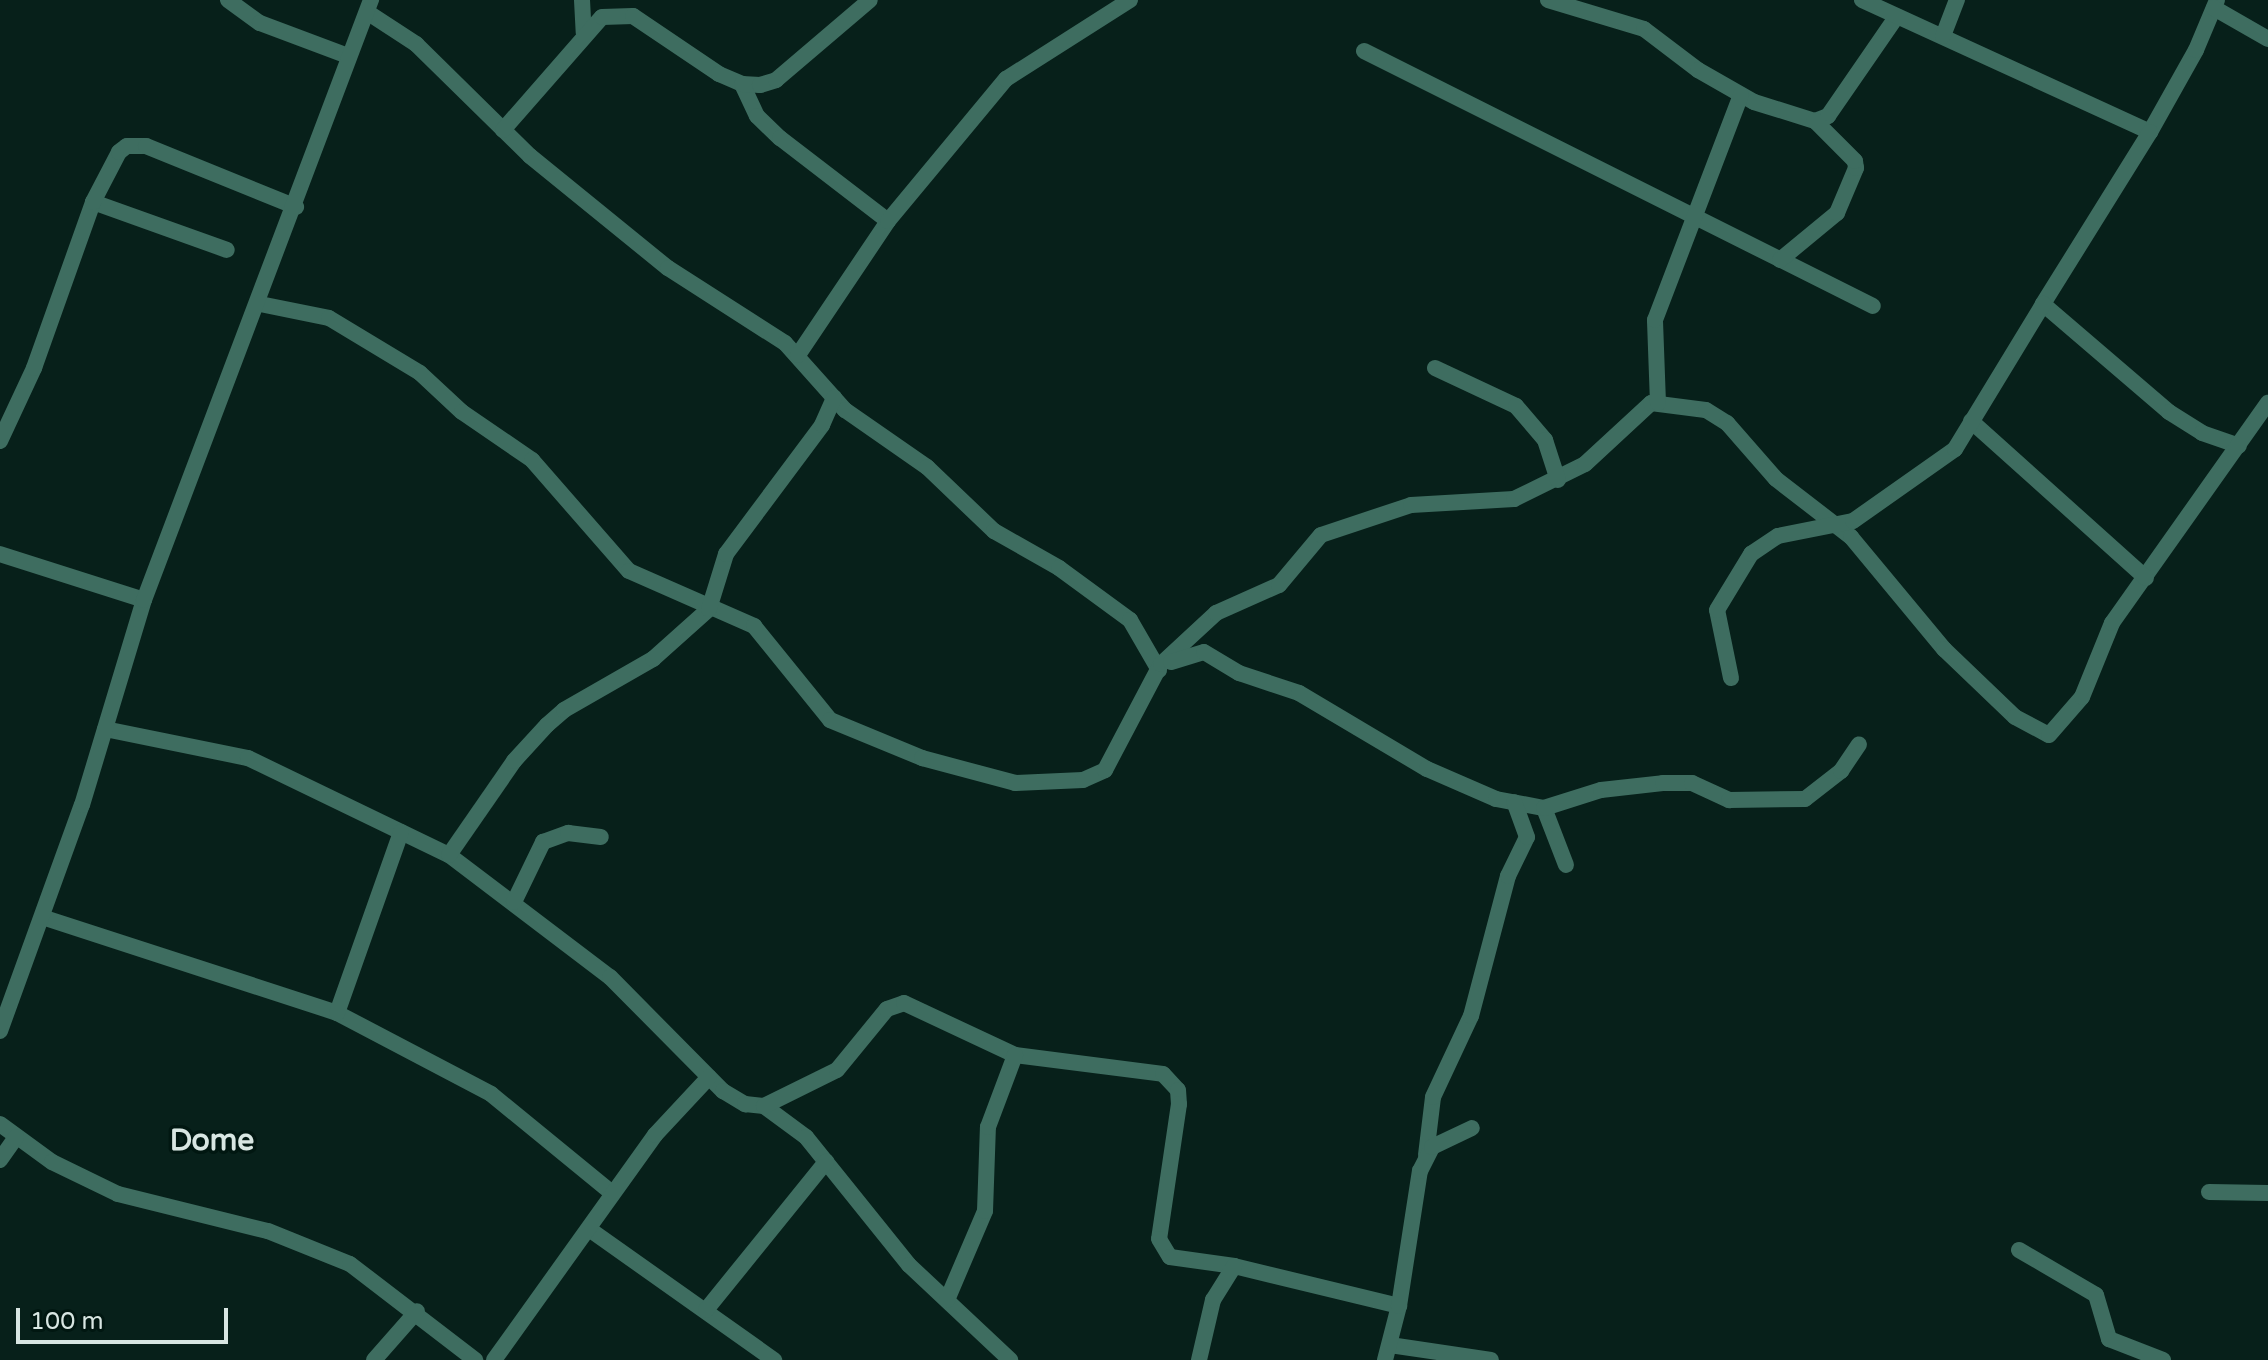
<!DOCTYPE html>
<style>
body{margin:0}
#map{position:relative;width:2268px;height:1360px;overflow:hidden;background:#07201a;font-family:"Varela Round",sans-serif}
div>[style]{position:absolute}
.minor>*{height:16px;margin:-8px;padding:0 8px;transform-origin:8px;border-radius:8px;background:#3e6d60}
span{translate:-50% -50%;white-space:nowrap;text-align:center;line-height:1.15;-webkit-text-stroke:7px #011711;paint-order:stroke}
.quarter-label{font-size:30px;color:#d8e6e2;font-weight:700}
.scale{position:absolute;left:16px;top:1308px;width:212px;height:36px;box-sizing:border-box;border:4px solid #d8e6e2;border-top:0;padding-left:10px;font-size:24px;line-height:28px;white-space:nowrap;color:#d8e6e2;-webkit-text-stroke:6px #011711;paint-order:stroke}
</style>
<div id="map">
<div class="minor">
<div style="left:228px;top:0;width:39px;rotate:36deg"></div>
<div style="left:260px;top:23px;width:94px;rotate:20.6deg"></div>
<div style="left:582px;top:0;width:33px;rotate:87deg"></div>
<div style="left:1548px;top:0;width:100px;rotate:16.8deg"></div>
<div style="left:1644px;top:29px;width:68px;rotate:37.2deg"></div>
<div style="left:1698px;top:70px;width:64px;rotate:29.7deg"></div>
<div style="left:1754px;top:102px;width:64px;rotate:17.3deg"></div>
<div style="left:1815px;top:121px;width:14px;rotate:-21deg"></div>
<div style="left:1828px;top:116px;width:121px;rotate:-55.4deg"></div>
<div style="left:1862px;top:0;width:317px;rotate:24.6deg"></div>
<div style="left:2150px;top:132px;width:94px;rotate:-60.7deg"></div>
<div style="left:2196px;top:50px;width:54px;rotate:-67.2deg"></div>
<div style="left:2214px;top:8px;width:62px;rotate:29.9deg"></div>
<div style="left:367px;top:12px;width:59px;rotate:33.1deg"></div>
<div style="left:416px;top:44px;width:160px;rotate:44.5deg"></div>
<div style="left:530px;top:156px;width:178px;rotate:39.1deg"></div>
<div style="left:668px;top:268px;width:139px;rotate:32.7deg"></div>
<div style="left:785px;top:343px;width:90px;rotate:48.2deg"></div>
<div style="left:845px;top:410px;width:100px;rotate:34.8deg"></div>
<div style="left:927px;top:467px;width:93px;rotate:43.7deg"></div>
<div style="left:994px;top:531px;width:75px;rotate:29.6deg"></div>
<div style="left:1059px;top:568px;width:88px;rotate:36.2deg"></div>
<div style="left:1130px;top:620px;width:58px;rotate:59.9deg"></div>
<div style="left:1943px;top:36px;width:39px;rotate:-69deg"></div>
<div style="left:1364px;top:51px;width:569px;rotate:26.61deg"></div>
<div style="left:742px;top:84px;width:35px;rotate:65deg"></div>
<div style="left:757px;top:116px;width:32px;rotate:44deg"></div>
<div style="left:780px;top:138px;width:136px;rotate:37.5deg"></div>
<div style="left:503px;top:130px;width:150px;rotate:-48.8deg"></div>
<div style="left:602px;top:17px;width:31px;rotate:-2deg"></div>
<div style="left:633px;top:16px;width:104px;rotate:34deg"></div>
<div style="left:719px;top:74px;width:25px;rotate:23deg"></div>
<div style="left:742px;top:84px;width:18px;rotate:3deg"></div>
<div style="left:760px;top:85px;width:17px;rotate:-17deg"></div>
<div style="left:776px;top:80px;width:123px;rotate:-40.4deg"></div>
<div style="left:2150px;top:132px;width:203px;rotate:121.9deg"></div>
<div style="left:2043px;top:304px;width:166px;rotate:40.6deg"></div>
<div style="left:2169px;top:412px;width:39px;rotate:32deg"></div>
<div style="left:2202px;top:433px;width:39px;rotate:19deg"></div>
<div style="left:93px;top:202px;width:142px;rotate:19.7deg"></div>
<div style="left:1780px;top:260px;width:74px;rotate:-39.5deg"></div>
<div style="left:1837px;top:213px;width:49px;rotate:-67.1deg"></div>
<div style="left:1856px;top:168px;width:7px;rotate:-98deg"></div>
<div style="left:1855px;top:161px;width:57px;rotate:-135deg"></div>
<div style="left:260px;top:304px;width:70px;rotate:11.5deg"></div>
<div style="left:329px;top:318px;width:106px;rotate:31.1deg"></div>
<div style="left:420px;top:373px;width:57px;rotate:42.9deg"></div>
<div style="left:462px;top:412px;width:85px;rotate:34.4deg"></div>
<div style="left:532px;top:460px;width:147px;rotate:48.9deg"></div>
<div style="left:629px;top:571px;width:137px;rotate:23.7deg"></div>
<div style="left:754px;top:626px;width:121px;rotate:51deg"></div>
<div style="left:830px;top:720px;width:100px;rotate:22.4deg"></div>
<div style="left:922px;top:758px;width:96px;rotate:15deg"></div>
<div style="left:1015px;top:783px;width:68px;rotate:-2.5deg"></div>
<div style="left:1083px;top:780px;width:24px;rotate:-24deg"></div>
<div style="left:1105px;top:770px;width:120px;rotate:-62.2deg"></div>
<div style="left:1161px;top:664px;width:75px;rotate:-42.8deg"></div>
<div style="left:1216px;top:613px;width:69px;rotate:-24deg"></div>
<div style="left:1279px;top:585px;width:65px;rotate:-50deg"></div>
<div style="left:1321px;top:535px;width:95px;rotate:-18.4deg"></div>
<div style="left:1411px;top:505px;width:103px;rotate:-3.3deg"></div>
<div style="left:1514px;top:499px;width:79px;rotate:-26.2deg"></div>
<div style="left:1585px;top:464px;width:90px;rotate:-42.7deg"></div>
<div style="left:1651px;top:403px;width:55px;rotate:7.3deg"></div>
<div style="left:1706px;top:410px;width:25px;rotate:32deg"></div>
<div style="left:1727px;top:423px;width:74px;rotate:48.8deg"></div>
<div style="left:1776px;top:479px;width:95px;rotate:37.7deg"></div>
<div style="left:1851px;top:537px;width:146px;rotate:50.3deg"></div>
<div style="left:1944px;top:649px;width:98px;rotate:43.8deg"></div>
<div style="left:2015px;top:717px;width:38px;rotate:28deg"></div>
<div style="left:2049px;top:735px;width:50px;rotate:-49deg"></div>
<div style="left:2082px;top:697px;width:80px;rotate:-67.9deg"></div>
<div style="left:2112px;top:623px;width:270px;rotate:-54.7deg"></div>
<div style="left:798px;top:355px;width:161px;rotate:-56.1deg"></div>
<div style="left:888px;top:221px;width:185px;rotate:-50.3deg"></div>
<div style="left:1006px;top:79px;width:147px;rotate:-32.5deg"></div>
<div style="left:1435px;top:368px;width:89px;rotate:25.1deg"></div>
<div style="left:1516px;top:406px;width:45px;rotate:49.5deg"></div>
<div style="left:1545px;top:440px;width:42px;rotate:72deg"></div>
<div style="left:1658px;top:403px;width:83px;rotate:-92.1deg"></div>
<div style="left:1655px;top:320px;width:241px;rotate:-69.1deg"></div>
<div style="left:1971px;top:421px;width:235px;rotate:41.9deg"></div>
<div style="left:0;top:441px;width:81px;rotate:-65deg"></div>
<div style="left:34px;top:368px;width:176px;rotate:-70.4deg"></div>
<div style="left:93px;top:202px;width:56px;rotate:-62.5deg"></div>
<div style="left:119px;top:152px;width:10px;rotate:-37deg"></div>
<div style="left:127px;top:146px;width:19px"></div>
<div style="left:146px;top:146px;width:162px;rotate:22.1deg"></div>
<div style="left:0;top:554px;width:151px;rotate:17.7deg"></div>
<div style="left:1171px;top:662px;width:34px;rotate:-17deg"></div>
<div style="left:1204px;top:652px;width:41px;rotate:31deg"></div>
<div style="left:1239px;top:673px;width:63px;rotate:18.4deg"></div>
<div style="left:1299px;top:693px;width:149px;rotate:30.7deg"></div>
<div style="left:1427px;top:769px;width:75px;rotate:23.5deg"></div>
<div style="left:1496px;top:799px;width:49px;rotate:10.6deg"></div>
<div style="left:1544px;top:808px;width:61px;rotate:68.9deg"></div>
<div style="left:1731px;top:678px;width:69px;rotate:-101.6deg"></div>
<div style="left:1717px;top:610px;width:66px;rotate:-58.7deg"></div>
<div style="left:1751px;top:554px;width:32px;rotate:-34deg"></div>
<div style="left:1778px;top:536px;width:76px;rotate:-11.3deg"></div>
<div style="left:1853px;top:521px;width:125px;rotate:-35.2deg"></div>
<div style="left:1955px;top:449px;width:170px;rotate:-58.7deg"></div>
<div style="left:105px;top:729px;width:146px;rotate:11.5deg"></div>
<div style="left:248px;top:758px;width:223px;rotate:25.8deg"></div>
<div style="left:449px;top:855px;width:202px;rotate:37.2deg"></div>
<div style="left:610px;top:977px;width:161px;rotate:45.3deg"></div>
<div style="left:723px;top:1091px;width:26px;rotate:31deg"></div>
<div style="left:745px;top:1104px;width:19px;rotate:6deg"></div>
<div style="left:764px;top:1106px;width:52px;rotate:36.4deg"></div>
<div style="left:806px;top:1137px;width:164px;rotate:51.2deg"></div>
<div style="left:909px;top:1265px;width:139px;rotate:43.2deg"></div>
<div style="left:1544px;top:808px;width:60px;rotate:-17.5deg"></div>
<div style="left:1601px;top:790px;width:62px;rotate:-6.4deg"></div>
<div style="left:1663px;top:783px;width:29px"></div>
<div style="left:1692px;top:783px;width:41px;rotate:24.7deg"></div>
<div style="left:1729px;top:800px;width:76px;rotate:-0.8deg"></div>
<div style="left:1805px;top:799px;width:46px;rotate:-37.9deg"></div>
<div style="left:1841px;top:771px;width:32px;rotate:-56deg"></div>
<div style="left:449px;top:855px;width:114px;rotate:-55.3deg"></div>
<div style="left:514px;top:761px;width:49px;rotate:-47.5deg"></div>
<div style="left:547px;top:725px;width:23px;rotate:-41deg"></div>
<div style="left:564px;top:710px;width:103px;rotate:-29.8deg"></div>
<div style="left:653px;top:659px;width:75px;rotate:-41.8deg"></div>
<div style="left:709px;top:609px;width:58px;rotate:-72.8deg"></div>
<div style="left:726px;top:554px;width:161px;rotate:-53.3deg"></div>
<div style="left:822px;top:425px;width:30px;rotate:-66deg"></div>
<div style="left:514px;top:902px;width:67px;rotate:-64.2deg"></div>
<div style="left:543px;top:842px;width:27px;rotate:-20deg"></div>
<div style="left:568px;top:833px;width:33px;rotate:7deg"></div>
<div style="left:42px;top:917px;width:310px;rotate:18deg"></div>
<div style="left:337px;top:1013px;width:174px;rotate:27.7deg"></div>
<div style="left:491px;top:1094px;width:156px;rotate:39.3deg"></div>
<div style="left:337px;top:1013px;width:192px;rotate:-70.5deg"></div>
<div style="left:0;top:1031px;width:240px;rotate:-70.1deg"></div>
<div style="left:82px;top:805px;width:214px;rotate:-73.2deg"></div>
<div style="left:144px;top:600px;width:642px;rotate:-69.28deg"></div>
<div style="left:764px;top:1106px;width:81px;rotate:-26.3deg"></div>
<div style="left:837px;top:1070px;width:79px;rotate:-50.7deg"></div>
<div style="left:887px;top:1009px;width:18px;rotate:-19deg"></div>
<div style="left:904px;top:1003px;width:123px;rotate:25.1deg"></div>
<div style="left:1015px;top:1055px;width:149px;rotate:7.3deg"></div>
<div style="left:1163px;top:1074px;width:22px;rotate:47deg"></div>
<div style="left:1178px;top:1090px;width:14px;rotate:86deg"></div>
<div style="left:1179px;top:1104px;width:136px;rotate:98.4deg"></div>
<div style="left:1159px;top:1239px;width:21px;rotate:59deg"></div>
<div style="left:1170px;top:1257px;width:65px;rotate:8deg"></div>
<div style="left:1234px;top:1266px;width:170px;rotate:13.6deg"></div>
<div style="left:0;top:1124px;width:64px;rotate:36.2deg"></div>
<div style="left:52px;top:1162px;width:73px;rotate:25.9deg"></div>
<div style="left:118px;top:1194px;width:154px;rotate:13.9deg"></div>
<div style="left:268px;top:1231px;width:88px;rotate:21.9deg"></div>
<div style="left:350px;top:1264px;width:158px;rotate:37.5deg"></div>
<div style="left:1426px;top:1155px;width:58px;rotate:-83.1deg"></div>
<div style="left:1433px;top:1097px;width:89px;rotate:-64.9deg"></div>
<div style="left:1471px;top:1016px;width:145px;rotate:-75.2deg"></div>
<div style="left:1508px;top:876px;width:43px;rotate:-64deg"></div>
<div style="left:1527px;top:837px;width:37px;rotate:-110deg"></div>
<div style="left:0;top:1160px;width:28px;rotate:-55deg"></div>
<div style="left:2209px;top:1192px;width:59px;rotate:1deg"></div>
<div style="left:589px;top:1229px;width:227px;rotate:35.3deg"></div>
<div style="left:2019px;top:1250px;width:89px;rotate:30.3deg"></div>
<div style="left:2096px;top:1295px;width:46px;rotate:73.5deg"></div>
<div style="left:2109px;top:1339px;width:58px;rotate:21.3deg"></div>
<div style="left:947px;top:1300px;width:97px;rotate:-66.9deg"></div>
<div style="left:985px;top:1211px;width:84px;rotate:-88deg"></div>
<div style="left:988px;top:1127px;width:77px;rotate:-69.4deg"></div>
<div style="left:706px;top:1310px;width:191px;rotate:-51deg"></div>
<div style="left:1390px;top:1345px;width:102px;rotate:8.4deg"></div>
<div style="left:374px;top:1360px;width:65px;rotate:-48.7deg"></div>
<div style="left:494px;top:1360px;width:277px;rotate:-54.4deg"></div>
<div style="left:655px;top:1135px;width:79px;rotate:-47deg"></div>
<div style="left:1199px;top:1360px;width:62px;rotate:-76.9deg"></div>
<div style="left:1213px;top:1300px;width:40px;rotate:-58deg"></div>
<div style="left:1385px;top:1360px;width:56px;rotate:-75.5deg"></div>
<div style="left:1399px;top:1306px;width:137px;rotate:-81.2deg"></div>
<div style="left:1420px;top:1171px;width:27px;rotate:-63deg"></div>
<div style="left:1432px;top:1147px;width:44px;rotate:-25.4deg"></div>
</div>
<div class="quarter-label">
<span style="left:212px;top:1141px">Dome</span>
</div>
<div class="scale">100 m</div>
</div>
